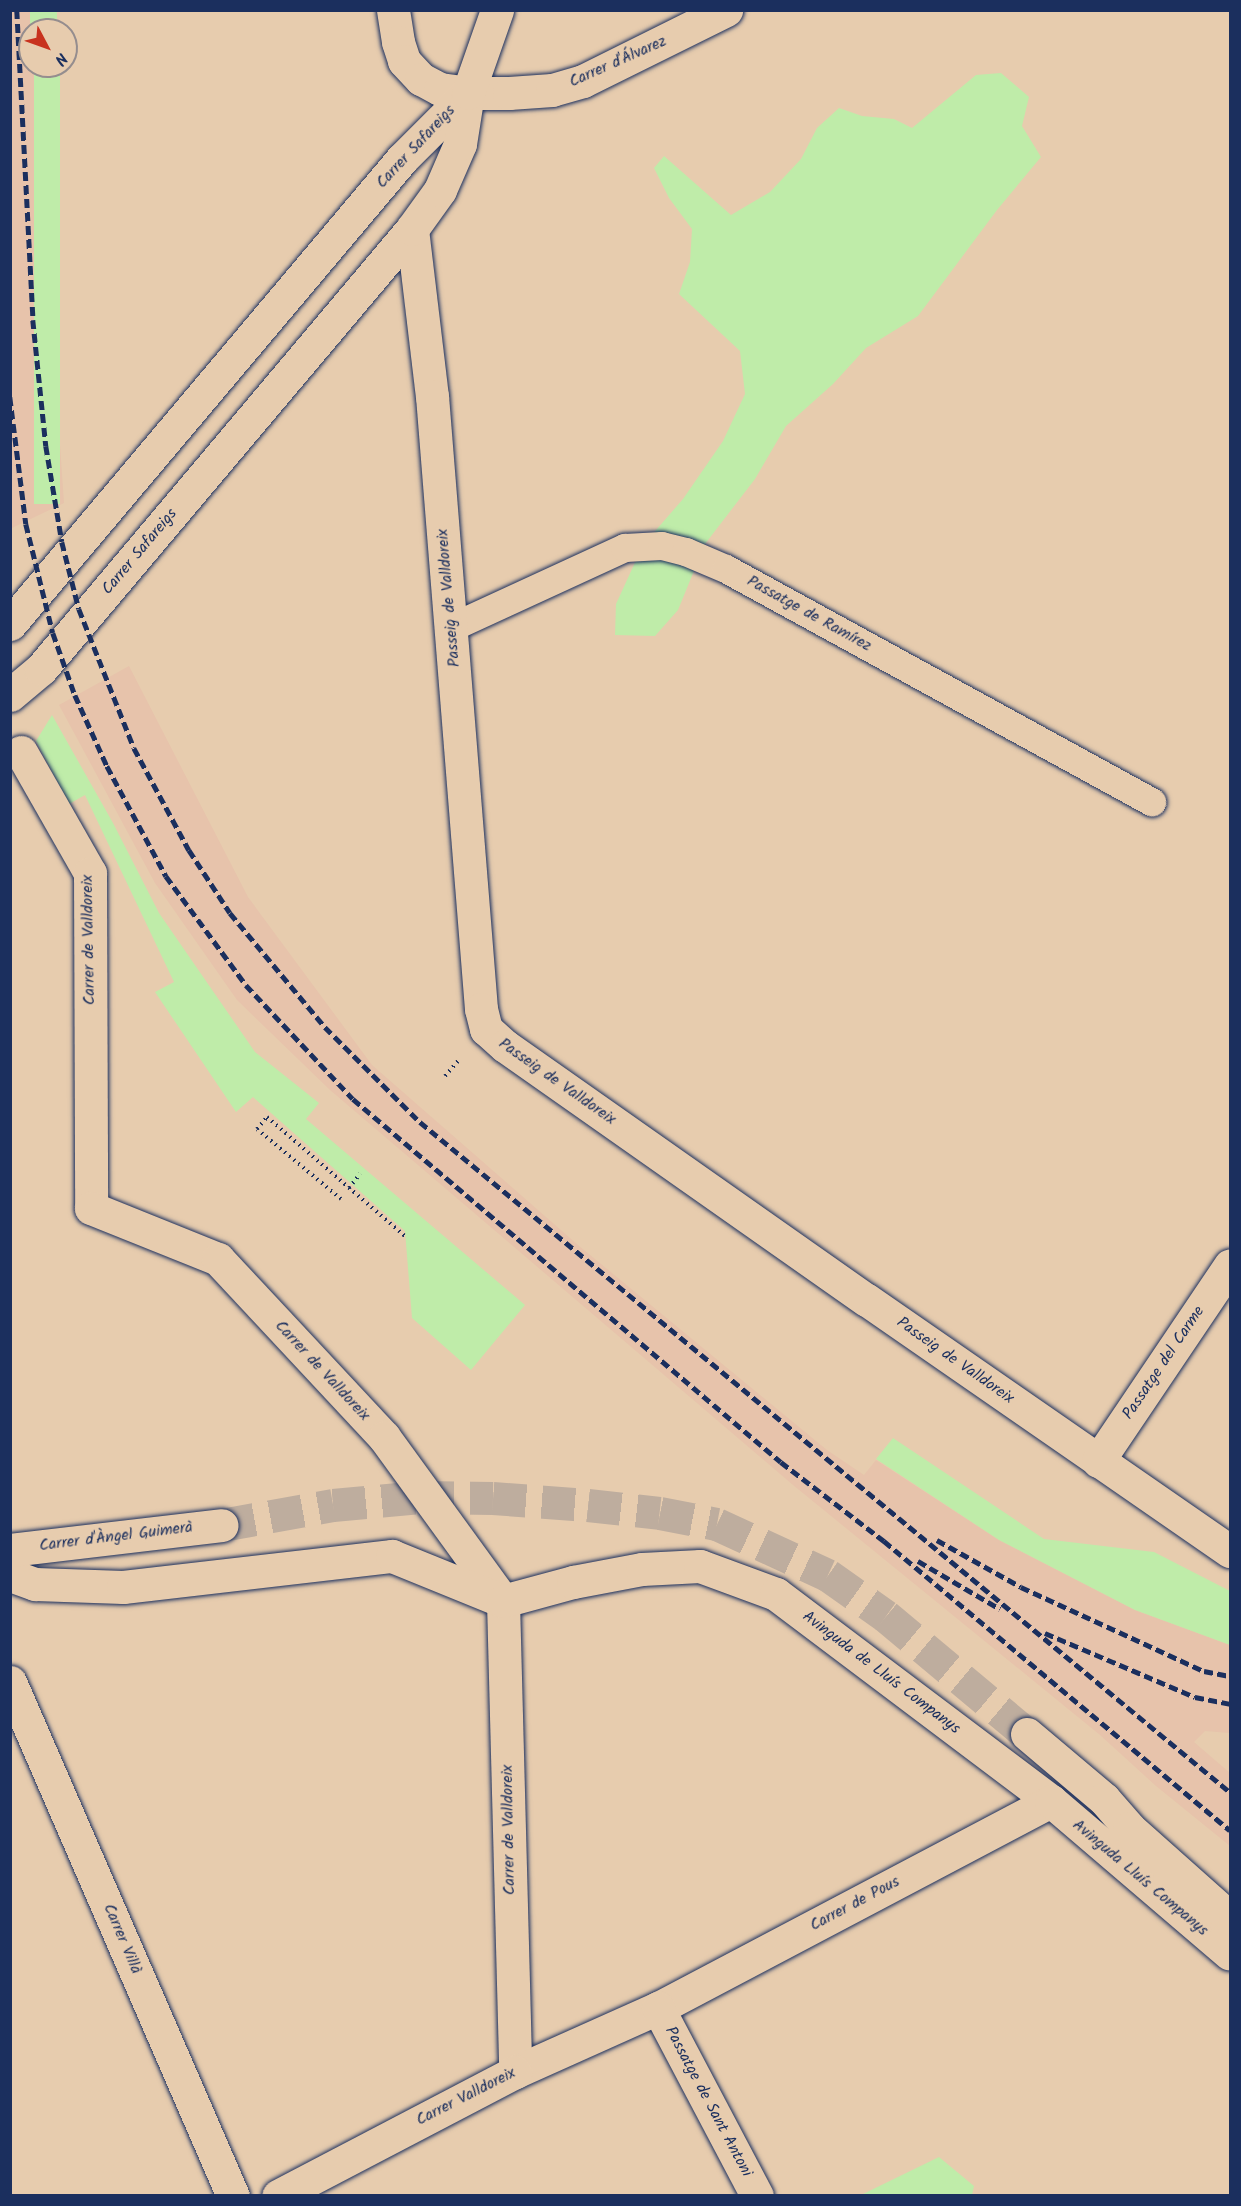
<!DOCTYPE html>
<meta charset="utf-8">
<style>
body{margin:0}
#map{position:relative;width:1241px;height:2206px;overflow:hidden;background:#e7ccae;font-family:Kalam,sans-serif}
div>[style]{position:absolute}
.built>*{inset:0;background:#e7c3ab}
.green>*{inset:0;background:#bfeca9;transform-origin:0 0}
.tertiary-tunnel>*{height:33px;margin-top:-16.5px;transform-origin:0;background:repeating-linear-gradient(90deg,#bead9e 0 33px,transparent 0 49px)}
.path>*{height:4px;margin-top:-2px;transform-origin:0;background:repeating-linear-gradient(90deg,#1b2f5e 0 1.5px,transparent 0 6px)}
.roads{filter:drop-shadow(0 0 2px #1b2f5e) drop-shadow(0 0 2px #1b2f5e)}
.service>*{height:28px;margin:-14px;padding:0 14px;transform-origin:14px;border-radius:14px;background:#e7ccae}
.pedestrian>*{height:33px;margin:-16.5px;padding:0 16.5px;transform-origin:16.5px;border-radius:16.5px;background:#e7ccae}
.minor>*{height:33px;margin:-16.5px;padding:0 16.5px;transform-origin:16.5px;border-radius:16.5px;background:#e7ccae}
.tertiary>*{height:33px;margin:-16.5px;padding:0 16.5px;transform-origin:16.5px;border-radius:16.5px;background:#e7ccae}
.rail>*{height:4.5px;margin-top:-2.25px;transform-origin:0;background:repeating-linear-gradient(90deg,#1b2f5e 0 9px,transparent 0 13.5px)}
span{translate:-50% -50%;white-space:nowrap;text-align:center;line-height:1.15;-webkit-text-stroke:6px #e7ccae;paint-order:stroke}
.street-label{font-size:16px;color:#1b2f5e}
.frame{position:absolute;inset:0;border:12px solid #1b2f5e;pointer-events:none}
.north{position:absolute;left:18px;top:18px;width:60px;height:60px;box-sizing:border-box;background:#e7ccae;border:2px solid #958d8e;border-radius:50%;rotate:131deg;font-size:16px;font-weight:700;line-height:24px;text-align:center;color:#1b2f5e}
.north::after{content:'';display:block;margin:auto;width:21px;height:27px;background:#c8321e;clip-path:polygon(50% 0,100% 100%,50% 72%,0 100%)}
</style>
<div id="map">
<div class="built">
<div style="clip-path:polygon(10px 11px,30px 11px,30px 66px,34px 66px,64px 503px,12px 528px)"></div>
<div style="clip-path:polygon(129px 666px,248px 897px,372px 1065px,578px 1245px,827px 1450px,864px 1475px,876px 1460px,999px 1540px,1135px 1610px,1230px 1645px,1230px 1733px,1205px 1731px,1194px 1742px,1230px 1773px,1230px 1846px,1156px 1786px,1100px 1735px,793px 1485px,330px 1090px,237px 1000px,155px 883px,59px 705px)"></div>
</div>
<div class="green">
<div style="left:30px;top:11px;width:27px;height:19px"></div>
<div style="left:34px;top:66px;width:26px;height:438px"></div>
<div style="clip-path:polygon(1001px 73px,1029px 97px,1022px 126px,1041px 157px,997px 210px,918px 316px,866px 348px,833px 384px,786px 426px,755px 479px,705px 544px,678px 610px,655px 636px,615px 635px,616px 604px,643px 545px,683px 499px,723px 441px,745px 394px,740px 351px,679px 294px,690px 262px,692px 229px,669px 198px,654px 168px,664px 156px,731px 215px,770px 192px,801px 159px,817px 128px,839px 108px,862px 116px,894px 119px,912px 128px,976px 75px)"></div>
<div style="clip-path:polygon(52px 715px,113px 823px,159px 913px,255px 1052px,319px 1103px,306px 1119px,525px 1305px,471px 1370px,412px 1318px,405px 1231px,253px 1097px,236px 1112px,155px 992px,174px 982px,85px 795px,69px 804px,36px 741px)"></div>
<div style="clip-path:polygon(893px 1438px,1044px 1539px,1154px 1552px,1230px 1591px,1230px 1645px,1135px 1610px,999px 1540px,876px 1459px)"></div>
<div style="clip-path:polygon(939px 2157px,974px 2186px,972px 2195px,861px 2195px)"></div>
</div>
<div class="tertiary-tunnel">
<div style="left:222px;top:1525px;width:113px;rotate:-10.2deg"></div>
<div style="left:333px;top:1505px;width:88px;rotate:-5.2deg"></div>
<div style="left:421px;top:1497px;width:72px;rotate:0.8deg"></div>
<div style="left:493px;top:1498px;width:95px;rotate:4.2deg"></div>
<div style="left:588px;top:1505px;width:72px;rotate:6.3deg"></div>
<div style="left:660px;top:1513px;width:58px;rotate:10.9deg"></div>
<div style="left:717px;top:1524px;width:122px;rotate:24.7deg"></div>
<div style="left:828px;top:1575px;width:71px;rotate:35.3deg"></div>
<div style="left:886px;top:1616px;width:184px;rotate:39.9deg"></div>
</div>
<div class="path">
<div style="left:445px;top:1076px;width:20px;rotate:-49deg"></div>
<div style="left:349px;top:1188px;width:18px;rotate:-52deg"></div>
<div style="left:341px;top:1199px;width:109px;rotate:-140.2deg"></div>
<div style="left:257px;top:1129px;width:16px;rotate:-50deg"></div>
<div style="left:267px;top:1117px;width:184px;rotate:40.8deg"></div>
</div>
<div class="roads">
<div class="service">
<div style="left:451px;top:628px;width:192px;rotate:-24.7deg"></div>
<div style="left:625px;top:548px;width:37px;rotate:-3deg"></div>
<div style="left:662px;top:546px;width:25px;rotate:14deg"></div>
<div style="left:686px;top:552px;width:43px;rotate:23deg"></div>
<div style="left:726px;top:569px;width:486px;rotate:28.7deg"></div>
</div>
<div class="pedestrian">
<div style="left:21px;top:752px;width:139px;rotate:60.3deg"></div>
<div style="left:90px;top:873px;width:335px;rotate:89.8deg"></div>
<div style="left:91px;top:1208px;width:137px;rotate:21.9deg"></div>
<div style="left:218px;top:1259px;width:243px;rotate:47deg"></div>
<div style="left:384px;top:1437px;width:203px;rotate:54deg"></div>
<div style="left:503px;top:1601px;width:471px;rotate:88.5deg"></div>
<div style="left:10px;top:1575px;width:27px;rotate:20deg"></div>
<div style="left:35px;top:1584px;width:88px;rotate:2deg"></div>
<div style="left:123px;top:1587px;width:271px;rotate:-6.6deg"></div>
<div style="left:392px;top:1556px;width:120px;rotate:22.1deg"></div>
<div style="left:503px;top:1601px;width:73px;rotate:-15.2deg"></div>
<div style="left:573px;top:1582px;width:70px;rotate:-10.7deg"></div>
<div style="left:642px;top:1569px;width:58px;rotate:-3deg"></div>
<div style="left:700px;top:1566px;width:81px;rotate:20.2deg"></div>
<div style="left:776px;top:1594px;width:344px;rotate:37deg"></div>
<div style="left:1051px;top:1801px;width:444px;rotate:152.2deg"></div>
<div style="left:658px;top:2008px;width:157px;rotate:155.9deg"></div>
<div style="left:515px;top:2072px;width:267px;rotate:152.4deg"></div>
<div style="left:10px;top:1682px;width:560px;rotate:66.55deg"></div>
<div style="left:658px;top:2008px;width:212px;rotate:62.2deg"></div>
</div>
<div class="minor">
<div style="left:393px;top:10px;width:32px;rotate:81deg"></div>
<div style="left:398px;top:42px;width:20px;rotate:72deg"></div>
<div style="left:404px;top:61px;width:25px;rotate:47deg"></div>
<div style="left:421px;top:79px;width:21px;rotate:28deg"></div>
<div style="left:440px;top:89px;width:28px;rotate:8deg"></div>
<div style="left:468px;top:93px;width:41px"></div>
<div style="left:509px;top:93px;width:43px;rotate:-4deg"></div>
<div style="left:552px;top:90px;width:32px;rotate:-16deg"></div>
<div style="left:583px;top:81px;width:160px;rotate:-26.4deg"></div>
<div style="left:412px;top:229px;width:168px;rotate:83.2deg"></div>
<div style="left:432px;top:396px;width:615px;rotate:85.43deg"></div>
<div style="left:481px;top:1009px;width:21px;rotate:76deg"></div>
<div style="left:486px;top:1029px;width:25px;rotate:42deg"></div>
<div style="left:505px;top:1046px;width:442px;rotate:35.1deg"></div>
<div style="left:867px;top:1300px;width:441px;rotate:34.7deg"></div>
<div style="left:1098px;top:1461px;width:236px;rotate:-56deg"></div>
<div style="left:1051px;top:1801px;width:235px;rotate:40.5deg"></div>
</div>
<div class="tertiary">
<div style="left:10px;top:624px;width:608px;rotate:-49.87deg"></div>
<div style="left:402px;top:159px;width:93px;rotate:-45deg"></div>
<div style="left:10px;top:695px;width:40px;rotate:-40deg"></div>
<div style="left:41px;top:669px;width:576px;rotate:-49.86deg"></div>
<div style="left:412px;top:229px;width:48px;rotate:-54.3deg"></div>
<div style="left:440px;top:190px;width:50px;rotate:-66.5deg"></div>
<div style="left:460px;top:144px;width:52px;rotate:-81.1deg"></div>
<div style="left:468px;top:93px;width:88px;rotate:-70.7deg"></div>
<div style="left:10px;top:1550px;width:213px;rotate:-6.7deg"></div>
<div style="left:1027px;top:1734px;width:101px;rotate:40.2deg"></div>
<div style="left:1104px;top:1799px;width:38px;rotate:49deg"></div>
<div style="left:1129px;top:1828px;width:135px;rotate:41.7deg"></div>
</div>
</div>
<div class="rail">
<div style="left:17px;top:10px;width:310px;rotate:87deg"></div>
<div style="left:33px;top:320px;width:127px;rotate:84.1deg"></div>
<div style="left:46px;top:446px;width:97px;rotate:80.5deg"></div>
<div style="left:62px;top:542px;width:69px;rotate:75.8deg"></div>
<div style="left:79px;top:609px;width:149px;rotate:68.4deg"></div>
<div style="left:134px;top:748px;width:116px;rotate:61.7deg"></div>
<div style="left:189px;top:850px;width:75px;rotate:56.9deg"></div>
<div style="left:230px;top:913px;width:148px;rotate:50.2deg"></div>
<div style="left:325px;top:1027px;width:134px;rotate:45deg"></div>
<div style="left:420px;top:1122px;width:1051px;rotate:39.6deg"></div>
<div style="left:10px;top:397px;width:128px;rotate:82.8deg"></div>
<div style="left:26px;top:524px;width:112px;rotate:76.1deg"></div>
<div style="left:53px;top:633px;width:66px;rotate:70.5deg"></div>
<div style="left:75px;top:695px;width:78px;rotate:65.7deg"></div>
<div style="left:107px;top:766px;width:125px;rotate:61.8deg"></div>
<div style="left:166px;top:876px;width:135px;rotate:53.7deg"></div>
<div style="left:246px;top:985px;width:156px;rotate:46.8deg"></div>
<div style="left:353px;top:1099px;width:561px;rotate:40.3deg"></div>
<div style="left:781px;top:1462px;width:130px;rotate:37.5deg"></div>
<div style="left:884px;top:1541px;width:451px;rotate:39.9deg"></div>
<div style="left:937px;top:1540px;width:96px;rotate:29.2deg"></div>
<div style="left:1021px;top:1587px;width:201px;rotate:24.7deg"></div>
<div style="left:1204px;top:1671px;width:26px;rotate:11deg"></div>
<div style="left:918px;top:1561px;width:95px;rotate:30.3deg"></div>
<div style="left:1045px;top:1633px;width:163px;rotate:23.1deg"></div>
<div style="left:1195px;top:1697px;width:36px;rotate:11deg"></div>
</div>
<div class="street-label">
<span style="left:618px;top:62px;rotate:-24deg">Carrer d'Álvarez</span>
<span style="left:416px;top:147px;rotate:-47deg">Carrer Safareigs</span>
<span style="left:140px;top:552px;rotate:-50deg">Carrer Safareigs</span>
<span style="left:449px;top:598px;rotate:-95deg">Passeig de Valldoreix</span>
<span style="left:809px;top:614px;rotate:29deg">Passatge de Ramírez</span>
<span style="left:89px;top:940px;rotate:-91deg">Carrer de Valldoreix</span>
<span style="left:557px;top:1082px;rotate:35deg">Passeig de Valldoreix</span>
<span style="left:955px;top:1361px;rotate:35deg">Passeig de Valldoreix</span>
<span style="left:1164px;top:1363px;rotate:-56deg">Passatge del Carme</span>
<span style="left:322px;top:1371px;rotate:47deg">Carrer de Valldoreix</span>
<span style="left:116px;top:1537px;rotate:-7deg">Carrer d'Àngel Guimerà</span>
<span style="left:881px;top:1673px;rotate:37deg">Avinguda de Lluís Companys</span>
<span style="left:509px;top:1830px;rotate:-91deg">Carrer de Valldoreix</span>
<span style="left:1140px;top:1878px;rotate:40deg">Avinguda Lluís Companys</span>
<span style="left:855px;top:1904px;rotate:-28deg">Carrer de Pous</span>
<span style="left:122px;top:1939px;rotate:67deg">Carrer Villà</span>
<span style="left:466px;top:2097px;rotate:-27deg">Carrer Valldoreix</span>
<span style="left:708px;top:2102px;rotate:62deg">Passatge de Sant Antoni</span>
</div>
<div class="frame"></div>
<div class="north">N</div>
</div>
